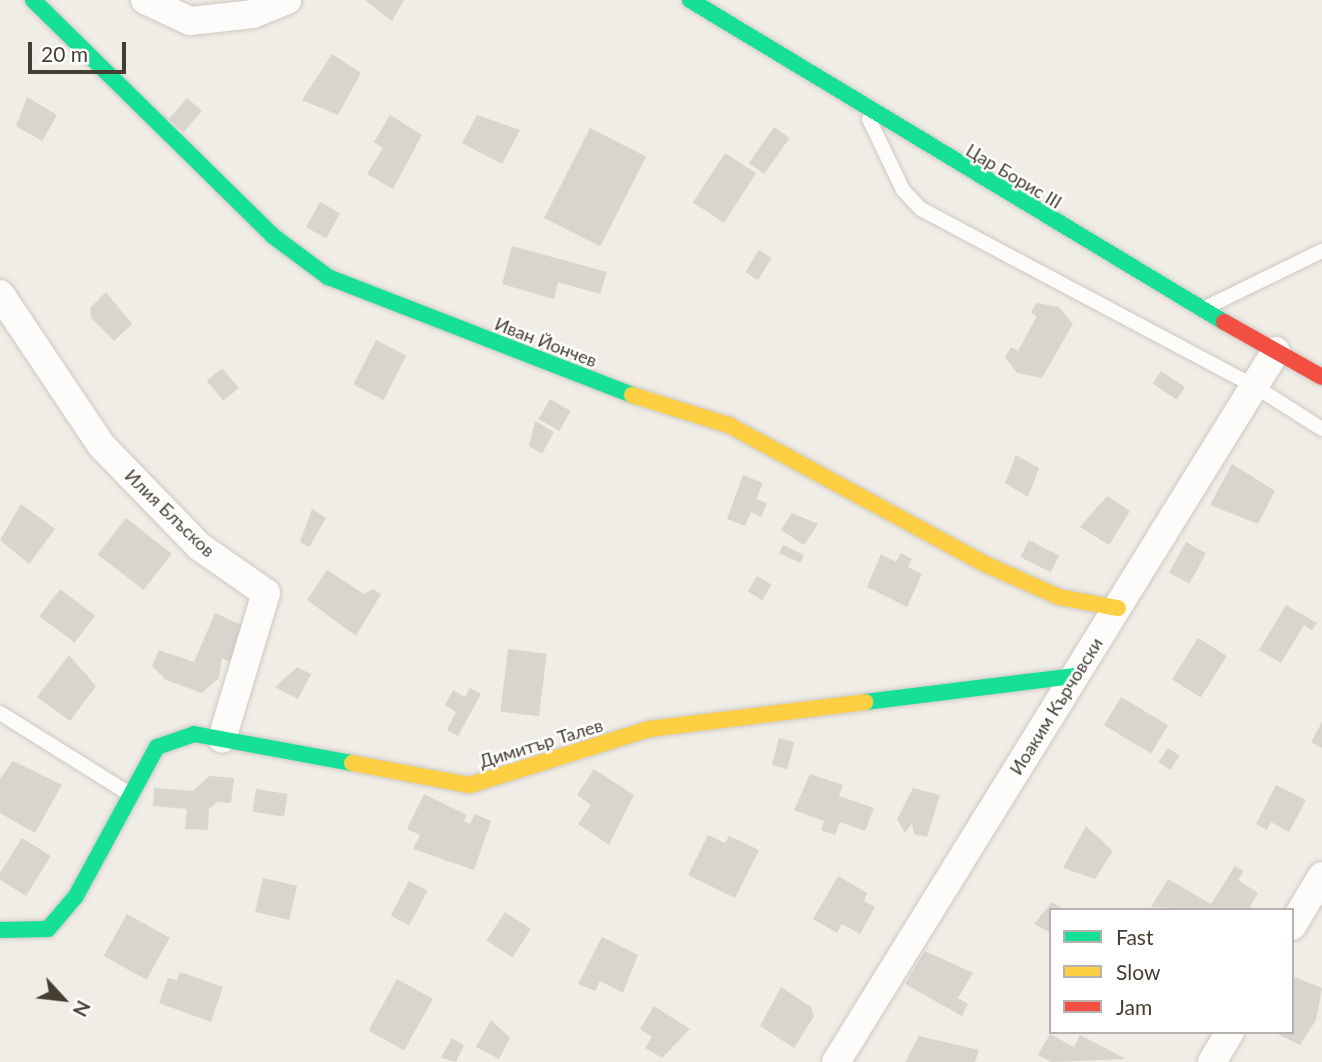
<!DOCTYPE html>
<meta charset="utf-8">
<style>
body{margin:0}
#map{position:relative;width:1322px;height:1062px;overflow:hidden;background:#f0ede6;font-family:Lato,sans-serif}
div>[style]{position:absolute}
.building>*{inset:0;background:#d8d4ce;transform-origin:0 0}
.roads{filter:drop-shadow(0 0 2px #ccc9c2) drop-shadow(0 0 2px #ccc9c2)}
.lane>*{height:14px;margin:-7px;padding:0 7px;transform-origin:7px;border-radius:7px;background:#fdfcfb}
.street>*{height:28px;margin:-14px;padding:0 14px;transform-origin:14px;border-radius:14px;background:#fdfcfb}
.fast>*{height:16px;margin:-8px;padding:0 8px;transform-origin:8px;border-radius:8px;background:#16e098}
.slow>*{height:16px;margin:-8px;padding:0 8px;transform-origin:8px;border-radius:8px;background:#ffcf43}
.jam>*{height:16px;margin:-8px;padding:0 8px;transform-origin:8px;border-radius:8px;background:#f24e42}
span{translate:-50% -50%;white-space:nowrap;text-align:center;line-height:1.15;-webkit-text-stroke:5px #fff;paint-order:stroke}
.street-label{font-size:18px;color:#453e33}
.legend{position:absolute;left:1049px;top:908px;width:245px;height:126px;box-sizing:border-box;background:#fff;border:2px solid #b5b2ad;margin:0;padding:9px 12px;list-style:none;font-size:21px;color:#453e33}
.legend li{display:flex;align-items:center;gap:14px;height:35px}
.legend b{width:35px;border:2px solid #b5b2ad}
.north{position:absolute;left:28px;top:964px;width:70px;height:70px;-webkit-text-stroke:5px #fff;paint-order:stroke;rotate:117deg;font-size:19px;font-weight:700;line-height:28px;text-align:center;color:#453e33}
.north::after{content:'';display:block;margin:auto;width:24px;height:32px;background:#453e33;clip-path:polygon(50% 0,100% 100%,50% 72%,0 100%)}
.scale{position:absolute;left:28px;top:42px;width:98px;height:32px;box-sizing:border-box;border:4px solid #453e33;border-top:0;padding-left:9px;font-size:21px;line-height:24px;white-space:nowrap;color:#453e33;-webkit-text-stroke:5px #fff;paint-order:stroke}
</style>
<div id="map">
<div class="building">
<div style="clip-path:polygon(365px 0,404px 0,392px 21px)"></div>
<div style="clip-path:polygon(332px 54px,361px 73px,338px 115px,302px 100px)"></div>
<div style="clip-path:polygon(27px 97px,57px 115px,42px 141px,16px 126px)"></div>
<div style="left:187px;top:98px;width:20px;height:28px;rotate:41deg"></div>
<div style="clip-path:polygon(390px 115px,422px 135px,393px 189px,367px 174px,383px 148px,374px 142px)"></div>
<div style="clip-path:polygon(477px 115px,520px 130px,502px 164px,462px 143px)"></div>
<div style="left:774px;top:127px;width:19px;height:44px;rotate:35deg"></div>
<div style="left:590px;top:128px;width:63px;height:101px;rotate:27deg"></div>
<div style="left:725px;top:153px;width:37px;height:59px;rotate:33deg"></div>
<div style="left:320px;top:202px;width:23px;height:29px;rotate:29deg"></div>
<div style="clip-path:polygon(512px 246px,607px 272px,600px 294px,558px 282px,554px 299px,502px 284px)"></div>
<div style="left:759px;top:250px;width:15px;height:26px;rotate:32deg"></div>
<div style="clip-path:polygon(106px 292px,132px 324px,114px 341px,91px 318px,90px 308px)"></div>
<div style="clip-path:polygon(1036px 303px,1059px 307px,1073px 324px,1042px 378px,1017px 373px,1005px 357px,1011px 347px,1018px 351px,1037px 316px,1031px 313px)"></div>
<div style="left:376px;top:340px;width:34px;height:50px;rotate:27deg"></div>
<div style="left:222px;top:368px;width:26px;height:20px;rotate:50deg"></div>
<div style="left:1161px;top:371px;width:29px;height:15px;rotate:34deg"></div>
<div style="left:550px;top:399px;width:24px;height:23px;rotate:30deg"></div>
<div style="clip-path:polygon(535px 421px,554px 432px,542px 454px,529px 446px)"></div>
<div style="clip-path:polygon(1016px 455px,1039px 468px,1028px 497px,1005px 483px)"></div>
<div style="clip-path:polygon(1232px 464px,1275px 491px,1258px 524px,1210px 505px)"></div>
<div style="clip-path:polygon(743px 475px,763px 483px,756px 499px,767px 503px,761px 517px,751px 512px,745px 526px,727px 519px)"></div>
<div style="clip-path:polygon(1107px 496px,1130px 511px,1109px 545px,1080px 527px)"></div>
<div style="clip-path:polygon(21px 504px,55px 529px,29px 564px,0 540px)"></div>
<div style="clip-path:polygon(312px 509px,326px 518px,309px 547px,300px 542px)"></div>
<div style="clip-path:polygon(792px 513px,818px 524px,804px 545px,781px 530px)"></div>
<div style="left:126px;top:518px;width:58px;height:46px;rotate:38deg"></div>
<div style="left:1029px;top:540px;width:34px;height:19px;rotate:27deg"></div>
<div style="left:1186px;top:542px;width:23px;height:35px;rotate:29deg"></div>
<div style="left:783px;top:545px;width:23px;height:9px;rotate:25deg"></div>
<div style="clip-path:polygon(901px 553px,912px 559px,908px 567px,922px 574px,907px 607px,867px 587px,881px 554px,896px 562px)"></div>
<div style="clip-path:polygon(327px 570px,364px 594px,373px 589px,381px 594px,356px 636px,307px 600px)"></div>
<div style="left:757px;top:576px;width:17px;height:18px;rotate:31deg"></div>
<div style="left:60px;top:589px;width:44px;height:34px;rotate:37deg"></div>
<div style="clip-path:polygon(1286px 605px,1317px 623px,1312px 630px,1304px 625px,1281px 663px,1259px 650px)"></div>
<div style="clip-path:polygon(215px 613px,246px 627px,230px 662px,222px 658px,219px 678px,202px 693px,166px 680px,152px 666px,159px 650px,194px 662px)"></div>
<div style="left:1198px;top:638px;width:34px;height:49px;rotate:32deg"></div>
<div style="left:508px;top:649px;width:39px;height:63px;rotate:7deg"></div>
<div style="clip-path:polygon(69px 655px,96px 686px,70px 721px,37px 697px)"></div>
<div style="clip-path:polygon(297px 667px,311px 674px,298px 699px,275px 687px)"></div>
<div style="clip-path:polygon(470px 688px,481px 694px,458px 736px,447px 730px,456px 712px,445px 705px,453px 690px,465px 697px)"></div>
<div style="left:1121px;top:697px;width:55px;height:33px;rotate:31deg"></div>
<div style="clip-path:polygon(1322px 722px,1322px 747px,1321px 748px,1311px 742px)"></div>
<div style="left:779px;top:738px;width:16px;height:28px;rotate:15deg"></div>
<div style="left:1168px;top:748px;width:14px;height:17px;rotate:34deg"></div>
<div style="clip-path:polygon(13px 761px,62px 785px,35px 833px,0 813px,0 779px)"></div>
<div style="clip-path:polygon(594px 769px,634px 795px,609px 845px,578px 824px,591px 805px,577px 795px)"></div>
<div style="clip-path:polygon(810px 774px,843px 785px,839px 796px,874px 808px,865px 831px,840px 822px,835px 835px,821px 830px,824px 821px,794px 810px)"></div>
<div style="clip-path:polygon(209px 776px,234px 778px,231px 803px,217px 802px,209px 809px,208px 830px,185px 829px,187px 809px,153px 806px,154px 788px,193px 791px)"></div>
<div style="clip-path:polygon(1276px 785px,1306px 800px,1289px 832px,1271px 822px,1267px 830px,1256px 824px)"></div>
<div style="clip-path:polygon(913px 788px,940px 795px,927px 837px,914px 834px,912px 823px,905px 833px,897px 819px)"></div>
<div style="left:256px;top:789px;width:32px;height:23px;rotate:9deg"></div>
<div style="clip-path:polygon(424px 794px,467px 815px,464px 821px,470px 824px,475px 814px,491px 821px,474px 870px,413px 849px,420px 835px,407px 829px)"></div>
<div style="clip-path:polygon(1086px 826px,1113px 851px,1095px 879px,1063px 868px)"></div>
<div style="clip-path:polygon(708px 835px,725px 843px,729px 836px,759px 850px,735px 898px,688px 875px)"></div>
<div style="left:22px;top:838px;width:34px;height:47px;rotate:32deg"></div>
<div style="clip-path:polygon(1235px 866px,1244px 871px,1238px 880px,1258px 893px,1248px 910px,1151px 907px,1168px 879px,1211px 904px)"></div>
<div style="clip-path:polygon(838px 876px,867px 893px,864px 901px,875px 907px,860px 934px,842px 924px,837px 933px,813px 919px)"></div>
<div style="left:263px;top:878px;width:35px;height:35px;rotate:13deg"></div>
<div style="left:409px;top:881px;width:21px;height:39px;rotate:28deg"></div>
<div style="clip-path:polygon(1052px 902px,1065px 910px,1051px 910px,1051px 933px,1034px 924px)"></div>
<div style="left:505px;top:912px;width:31px;height:34px;rotate:33deg"></div>
<div style="left:127px;top:914px;width:49px;height:48px;rotate:29deg"></div>
<div style="clip-path:polygon(602px 937px,638px 955px,623px 993px,600px 981px,595px 991px,578px 984px)"></div>
<div style="clip-path:polygon(925px 951px,973px 973px,958px 998px,968px 1004px,962px 1016px,905px 984px)"></div>
<div style="clip-path:polygon(180px 972px,223px 987px,211px 1022px,159px 1003px,168px 978px,177px 980px)"></div>
<div style="clip-path:polygon(1292px 976px,1322px 988px,1316px 1020px,1300px 1045px,1273px 1032px,1292px 1032px)"></div>
<div style="left:397px;top:979px;width:41px;height:59px;rotate:29deg"></div>
<div style="clip-path:polygon(781px 987px,811px 1007px,814px 1016px,794px 1048px,760px 1026px)"></div>
<div style="clip-path:polygon(654px 1006px,690px 1029px,662px 1058px,645px 1048px,652px 1037px,640px 1029px)"></div>
<div style="clip-path:polygon(491px 1020px,510px 1038px,499px 1059px,476px 1047px)"></div>
<div style="clip-path:polygon(1050px 1034px,1074px 1047px,1080px 1035px,1126px 1059px,1051px 1062px,1038px 1055px)"></div>
<div style="clip-path:polygon(919px 1036px,979px 1050px,975px 1062px,905px 1062px)"></div>
<div style="clip-path:polygon(452px 1038px,464px 1045px,456px 1062px,441px 1058px)"></div>
</div>
<div class="roads">
<div class="lane">
<div style="left:869px;top:119px;width:79px;rotate:64.4deg"></div>
<div style="left:903px;top:190px;width:26px;rotate:47deg"></div>
<div style="left:921px;top:209px;width:379px;rotate:28deg"></div>
<div style="left:1256px;top:387px;width:78px;rotate:32.5deg"></div>
<div style="left:1207px;top:307px;width:128px;rotate:-26deg"></div>
<div style="left:0;top:713px;width:151px;rotate:32deg"></div>
</div>
<div class="street">
<div style="left:145px;top:0;width:50px;rotate:25deg"></div>
<div style="left:190px;top:21px;width:63px;rotate:-6.3deg"></div>
<div style="left:253px;top:14px;width:37px;rotate:-22deg"></div>
<div style="left:0;top:294px;width:182px;rotate:56.2deg"></div>
<div style="left:101px;top:445px;width:142px;rotate:45.9deg"></div>
<div style="left:200px;top:547px;width:80px;rotate:34.9deg"></div>
<div style="left:266px;top:593px;width:152px;rotate:106.8deg"></div>
<div style="left:1292px;top:926px;width:58px;rotate:-59deg"></div>
<div style="left:836px;top:1062px;width:836px;rotate:-58.25deg"></div>
<div style="left:1212px;top:1062px;width:35px;rotate:-59deg"></div>
</div>
<div class="fast">
<div style="left:33px;top:0;width:337px;rotate:44.5deg"></div>
<div style="left:273px;top:236px;width:69px;rotate:36.7deg"></div>
<div style="left:328px;top:277px;width:326px;rotate:21.2deg"></div>
<div style="left:690px;top:0;width:624px;rotate:31.09deg"></div>
<div style="left:865px;top:702px;width:210px;rotate:-7.1deg"></div>
<div style="left:0;top:930px;width:48px;rotate:-1.2deg"></div>
<div style="left:48px;top:929px;width:43px;rotate:-49.7deg"></div>
<div style="left:76px;top:896px;width:170px;rotate:-61.5deg"></div>
<div style="left:157px;top:747px;width:39px;rotate:-19deg"></div>
<div style="left:194px;top:734px;width:161px;rotate:10.4deg"></div>
</div>
<div class="slow">
<div style="left:632px;top:395px;width:102px;rotate:17.2deg"></div>
<div style="left:729px;top:425px;width:291px;rotate:28.5deg"></div>
<div style="left:985px;top:564px;width:81px;rotate:24deg"></div>
<div style="left:1059px;top:597px;width:60px;rotate:10.6deg"></div>
<div style="left:352px;top:763px;width:120px;rotate:10.6deg"></div>
<div style="left:470px;top:785px;width:188px;rotate:-17.4deg"></div>
<div style="left:649px;top:729px;width:218px;rotate:-7.1deg"></div>
</div>
<div class="jam">
<div style="left:1224px;top:322px;width:112px;rotate:29.3deg"></div>
</div>
</div>
<div class="street-label">
<span style="left:1014px;top:176px;rotate:31deg">Цар Борис III</span>
<span style="left:546px;top:342px;rotate:21deg">Иван Йончев</span>
<span style="left:170px;top:513px;rotate:44deg">Илия Блъсков</span>
<span style="left:1056px;top:706px;rotate:-58deg">Иоаким Кърчовски</span>
<span style="left:541px;top:743px;rotate:-17deg">Димитър Талев</span>
</div>
<ul class="legend">
<li><b style="height:9px;background:#16e098"></b>Fast</li>
<li><b style="height:9px;background:#ffcf43"></b>Slow</li>
<li><b style="height:9px;background:#f24e42"></b>Jam</li>
</ul>
<div class="north">N</div>
<div class="scale">20 m</div>
</div>
